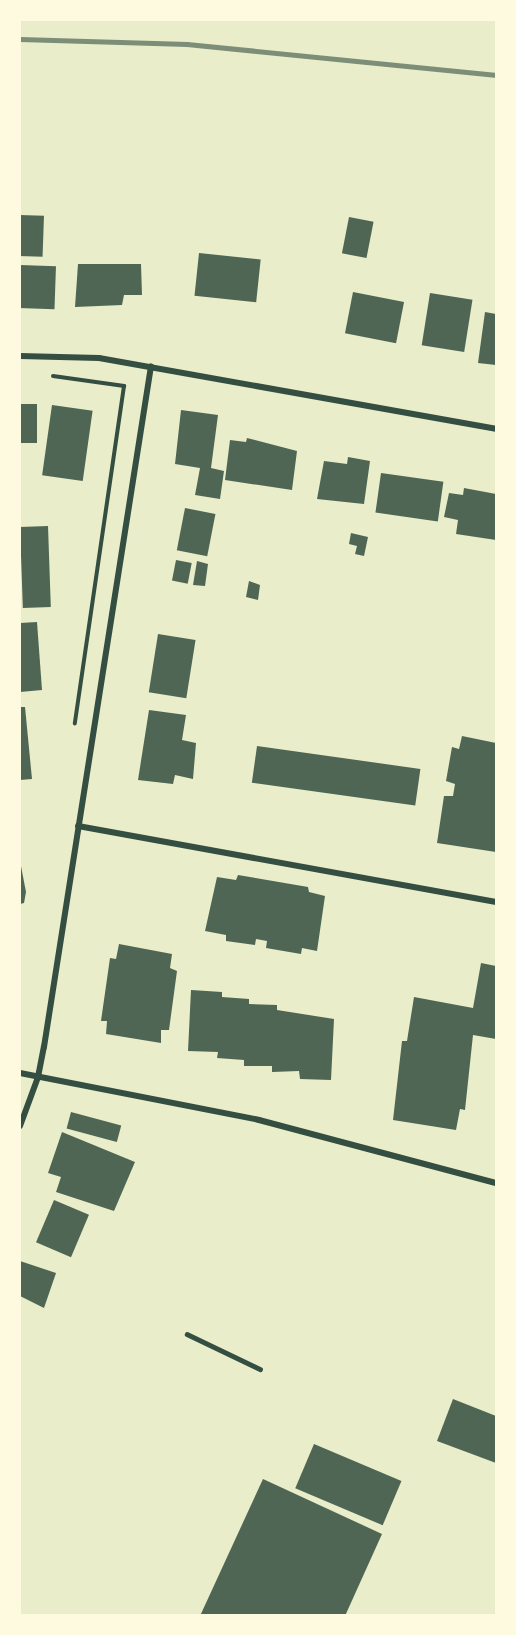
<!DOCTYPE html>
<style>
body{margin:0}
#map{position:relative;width:516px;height:1635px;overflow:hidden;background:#e9edc9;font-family:Barlow,sans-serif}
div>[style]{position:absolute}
.building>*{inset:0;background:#4f6655;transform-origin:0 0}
.path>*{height:4px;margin:-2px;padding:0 2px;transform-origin:2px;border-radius:2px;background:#344e41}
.service>*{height:4.5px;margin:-2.25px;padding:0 2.25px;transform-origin:2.25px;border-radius:2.25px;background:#344e41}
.minor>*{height:6px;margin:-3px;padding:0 3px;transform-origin:3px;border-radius:3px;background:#344e41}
.rail>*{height:4.5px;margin:-2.25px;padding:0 2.25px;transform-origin:2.25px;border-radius:2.25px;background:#7c8e77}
span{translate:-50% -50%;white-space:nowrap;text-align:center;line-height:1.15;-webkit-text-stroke:4.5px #fefae0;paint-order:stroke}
.frame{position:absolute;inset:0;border:21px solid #fefae0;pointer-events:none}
</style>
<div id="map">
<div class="building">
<div style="left:20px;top:215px;width:24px;height:41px;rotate:2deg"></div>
<div style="left:349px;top:217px;width:25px;height:37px;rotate:11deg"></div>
<div style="left:199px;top:253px;width:62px;height:43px;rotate:6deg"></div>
<div style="clip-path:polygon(78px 264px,141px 264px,142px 295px,124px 295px,122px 305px,75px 307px)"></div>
<div style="left:20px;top:265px;width:36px;height:43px;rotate:2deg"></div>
<div style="left:353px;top:292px;width:52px;height:42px;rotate:11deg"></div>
<div style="left:430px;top:293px;width:43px;height:53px;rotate:9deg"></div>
<div style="clip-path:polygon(485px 312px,496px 314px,496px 365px,478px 363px)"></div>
<div style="left:20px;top:404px;width:17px;height:39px"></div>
<div style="left:52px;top:405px;width:41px;height:71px;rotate:8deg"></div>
<div style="clip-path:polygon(181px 410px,218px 415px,211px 468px,224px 471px,220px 499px,195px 495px,200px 468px,175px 464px)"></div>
<div style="clip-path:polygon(247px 438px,297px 451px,292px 490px,225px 480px,230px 440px,246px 442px)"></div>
<div style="clip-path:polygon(348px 457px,370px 461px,364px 504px,317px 499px,324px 461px,347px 464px)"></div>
<div style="left:381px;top:473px;width:63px;height:40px;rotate:8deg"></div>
<div style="clip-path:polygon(464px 488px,496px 494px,496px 540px,456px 534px,458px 520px,444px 517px,449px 493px,463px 495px)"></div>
<div style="left:185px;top:508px;width:31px;height:43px;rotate:11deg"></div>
<div style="left:48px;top:526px;width:81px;height:28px;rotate:88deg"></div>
<div style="clip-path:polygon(351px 533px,368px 537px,364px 556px,355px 554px,357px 546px,349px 544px)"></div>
<div style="left:176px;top:560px;width:16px;height:21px;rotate:11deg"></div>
<div style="clip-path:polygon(197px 561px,208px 564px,205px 586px,193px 585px)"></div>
<div style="clip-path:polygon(249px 581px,260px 585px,258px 600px,246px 597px)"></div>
<div style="clip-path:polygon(37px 622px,42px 690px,20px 692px,20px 623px)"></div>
<div style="left:158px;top:634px;width:38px;height:59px;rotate:9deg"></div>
<div style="clip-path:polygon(20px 707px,25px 707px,32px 779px,20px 780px)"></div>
<div style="clip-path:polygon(149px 710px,186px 715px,182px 740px,196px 743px,193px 779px,175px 775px,173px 784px,138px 780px)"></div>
<div style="clip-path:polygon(462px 736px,496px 743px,496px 852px,437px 843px,444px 796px,453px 796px,455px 784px,446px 781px,452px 747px,459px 749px)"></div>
<div style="left:257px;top:746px;width:165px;height:37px;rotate:8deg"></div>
<div style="clip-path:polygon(20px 861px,26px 892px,24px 903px,20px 904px)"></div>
<div style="clip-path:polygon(238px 875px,308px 887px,309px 892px,325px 896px,317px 951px,302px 948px,301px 954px,266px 948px,267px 941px,256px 939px,255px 945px,226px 941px,226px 935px,205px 931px,217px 877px,236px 880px)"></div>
<div style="clip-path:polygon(119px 944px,172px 954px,170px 968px,177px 971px,169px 1030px,161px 1030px,161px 1043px,106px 1034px,107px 1021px,101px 1021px,110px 958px,116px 959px)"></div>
<div style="clip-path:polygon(481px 963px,496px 966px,496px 1039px,473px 1035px,465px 1110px,460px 1109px,456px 1130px,393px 1120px,402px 1041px,407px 1041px,414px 997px,473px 1008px)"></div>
<div style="clip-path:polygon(191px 990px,222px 992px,222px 997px,249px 999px,249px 1004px,277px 1005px,277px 1010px,334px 1019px,331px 1080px,300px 1079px,299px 1071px,272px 1072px,272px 1066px,244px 1066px,244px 1060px,217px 1058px,218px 1052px,188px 1051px)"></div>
<div style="left:71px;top:1112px;width:52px;height:17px;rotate:15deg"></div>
<div style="clip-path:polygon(62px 1132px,135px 1162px,114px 1211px,56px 1192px,61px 1177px,48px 1173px)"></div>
<div style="left:54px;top:1200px;width:38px;height:46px;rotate:23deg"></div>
<div style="clip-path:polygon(20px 1261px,56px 1273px,44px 1308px,20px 1296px)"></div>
<div style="clip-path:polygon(453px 1399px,496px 1416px,496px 1463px,437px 1441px)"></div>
<div style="left:314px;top:1444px;width:95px;height:48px;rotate:23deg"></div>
<div style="clip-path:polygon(263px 1479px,382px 1534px,345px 1616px,200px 1616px)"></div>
</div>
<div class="path">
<div style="left:53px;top:376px;width:72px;rotate:8deg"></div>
<div style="left:124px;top:386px;width:341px;rotate:98.3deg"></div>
</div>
<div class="service">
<div style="left:187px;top:1334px;width:81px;rotate:25.6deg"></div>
</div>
<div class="minor">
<div style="left:20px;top:356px;width:79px;rotate:1.5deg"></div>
<div style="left:99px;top:358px;width:403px;rotate:10.1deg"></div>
<div style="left:78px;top:826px;width:425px;rotate:10.3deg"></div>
<div style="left:20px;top:1073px;width:244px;rotate:11.1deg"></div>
<div style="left:259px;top:1120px;width:245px;rotate:14.9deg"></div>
<div style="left:20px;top:1126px;width:52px;rotate:-69.8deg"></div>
<div style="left:38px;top:1077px;width:31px;rotate:-79deg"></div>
<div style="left:44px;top:1047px;width:689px;rotate:-81.07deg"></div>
</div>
<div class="rail">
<div style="left:20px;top:39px;width:167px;rotate:1.7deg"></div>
<div style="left:187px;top:44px;width:311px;rotate:5.7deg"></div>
</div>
<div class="frame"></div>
</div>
